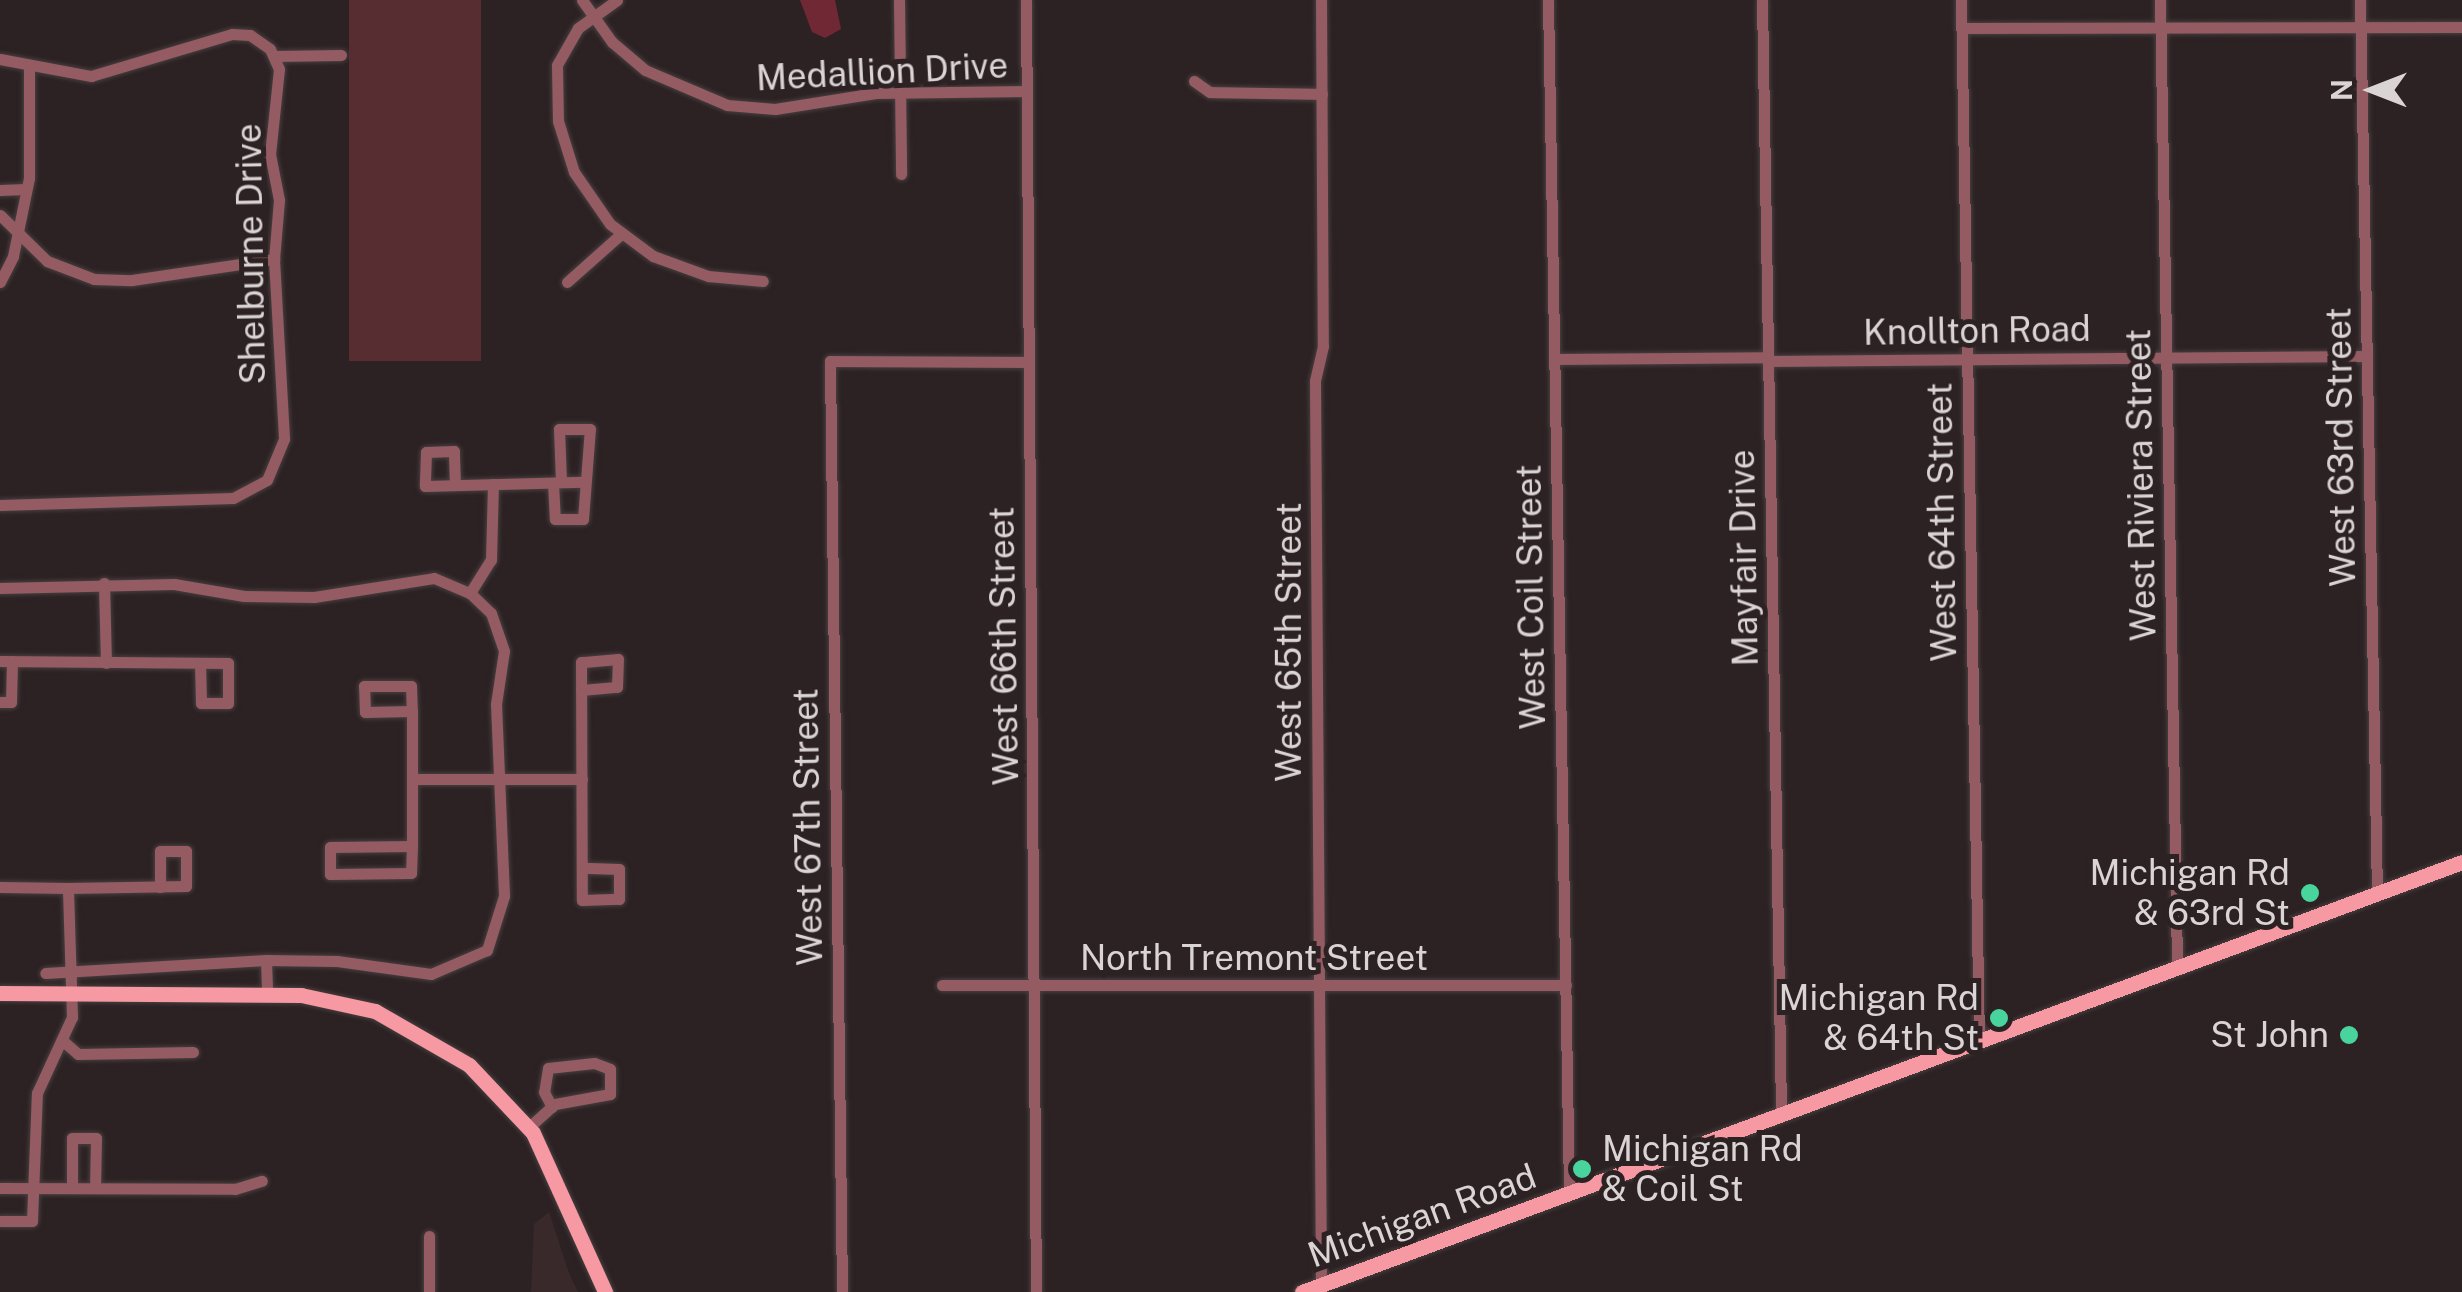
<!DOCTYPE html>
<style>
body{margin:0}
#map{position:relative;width:2462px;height:1292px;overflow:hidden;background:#2c2223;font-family:"Public Sans",sans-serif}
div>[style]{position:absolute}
.built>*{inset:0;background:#3a292b}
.green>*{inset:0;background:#582d32;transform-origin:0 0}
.water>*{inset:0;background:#712835}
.roads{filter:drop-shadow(0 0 2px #483e3f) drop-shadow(0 0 2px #483e3f)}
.minor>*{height:11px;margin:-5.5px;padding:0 5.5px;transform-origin:5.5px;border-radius:5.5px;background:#945c62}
.major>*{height:15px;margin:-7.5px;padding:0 7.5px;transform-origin:7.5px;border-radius:7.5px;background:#f699a3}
.dots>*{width:28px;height:28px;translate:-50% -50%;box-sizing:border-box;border:5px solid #2c2223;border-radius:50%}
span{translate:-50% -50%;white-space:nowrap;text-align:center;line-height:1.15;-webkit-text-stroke:10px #2c2223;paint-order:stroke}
.street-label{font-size:35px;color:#dbd4d4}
.poi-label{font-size:35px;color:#dbd4d4}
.right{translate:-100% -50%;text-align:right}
.left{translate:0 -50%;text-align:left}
.north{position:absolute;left:2322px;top:40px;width:100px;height:100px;-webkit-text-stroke:8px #2c2223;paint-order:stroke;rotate:270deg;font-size:28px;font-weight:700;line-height:40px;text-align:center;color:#dbd4d4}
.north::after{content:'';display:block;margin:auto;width:35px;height:45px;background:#dbd4d4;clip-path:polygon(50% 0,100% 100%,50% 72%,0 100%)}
</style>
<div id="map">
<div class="built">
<div style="clip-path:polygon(549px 1212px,569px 1273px,578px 1292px,531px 1292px,534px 1224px)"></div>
</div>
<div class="green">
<div style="left:349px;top:0;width:132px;height:361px"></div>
</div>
<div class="water">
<div style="clip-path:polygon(800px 0,835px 0,841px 29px,825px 38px,812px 32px)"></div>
</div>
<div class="roads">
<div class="minor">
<div style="left:582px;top:0;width:52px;rotate:54.5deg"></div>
<div style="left:612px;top:42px;width:43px;rotate:40.3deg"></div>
<div style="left:645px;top:70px;width:89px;rotate:23.1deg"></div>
<div style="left:727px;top:105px;width:48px;rotate:4.8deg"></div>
<div style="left:775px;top:109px;width:102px;rotate:-9deg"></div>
<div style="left:876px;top:93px;width:151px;rotate:-0.8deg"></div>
<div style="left:617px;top:0;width:48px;rotate:144.3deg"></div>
<div style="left:578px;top:28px;width:43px;rotate:119.6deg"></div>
<div style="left:557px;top:65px;width:56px;rotate:89deg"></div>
<div style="left:558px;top:121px;width:53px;rotate:72.6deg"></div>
<div style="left:574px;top:172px;width:63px;rotate:55.3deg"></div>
<div style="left:610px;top:224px;width:54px;rotate:36.7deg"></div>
<div style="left:653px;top:256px;width:59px;rotate:20deg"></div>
<div style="left:708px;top:276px;width:55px;rotate:5.2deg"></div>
<div style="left:899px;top:0;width:174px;rotate:89.3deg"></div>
<div style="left:1026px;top:0;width:1292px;rotate:89.56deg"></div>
<div style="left:1321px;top:0;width:346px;rotate:89.7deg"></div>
<div style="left:1323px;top:346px;width:36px;rotate:103deg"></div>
<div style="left:1315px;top:381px;width:904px;rotate:89.62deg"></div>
<div style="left:1548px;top:0;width:1194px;rotate:88.99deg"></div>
<div style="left:1762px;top:0;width:1116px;rotate:89.02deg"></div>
<div style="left:1961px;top:0;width:1042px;rotate:89.01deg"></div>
<div style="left:2160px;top:0;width:969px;rotate:88.99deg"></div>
<div style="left:2360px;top:0;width:894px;rotate:88.91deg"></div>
<div style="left:1961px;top:28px;width:501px;rotate:-0.11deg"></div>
<div style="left:274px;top:56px;width:67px;rotate:-0.9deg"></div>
<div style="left:0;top:59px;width:93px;rotate:10.6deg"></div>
<div style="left:91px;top:76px;width:147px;rotate:-16.6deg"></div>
<div style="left:232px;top:34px;width:18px;rotate:3deg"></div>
<div style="left:250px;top:35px;width:24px;rotate:35deg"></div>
<div style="left:270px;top:49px;width:22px;rotate:66deg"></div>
<div style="left:279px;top:69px;width:85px;rotate:96deg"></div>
<div style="left:270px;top:154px;width:47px;rotate:78.9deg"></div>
<div style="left:279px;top:200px;width:59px;rotate:94.8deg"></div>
<div style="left:274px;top:259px;width:180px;rotate:86.8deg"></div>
<div style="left:284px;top:439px;width:44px;rotate:112.5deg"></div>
<div style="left:267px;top:480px;width:38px;rotate:152deg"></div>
<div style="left:233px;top:498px;width:233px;rotate:178.3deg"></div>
<div style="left:1194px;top:81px;width:19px;rotate:35deg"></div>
<div style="left:1210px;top:92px;width:112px;rotate:1deg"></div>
<div style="left:0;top:190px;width:26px;rotate:-2deg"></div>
<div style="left:0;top:215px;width:66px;rotate:44.4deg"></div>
<div style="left:47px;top:261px;width:50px;rotate:21deg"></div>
<div style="left:94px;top:279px;width:38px;rotate:2deg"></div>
<div style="left:132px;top:280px;width:144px;rotate:-8.4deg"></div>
<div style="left:0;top:282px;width:29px;rotate:-63deg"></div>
<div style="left:13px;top:256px;width:80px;rotate:-78.4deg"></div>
<div style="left:29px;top:178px;width:113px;rotate:-90deg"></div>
<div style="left:567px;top:282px;width:72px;rotate:-41.6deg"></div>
<div style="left:1554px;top:359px;width:214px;rotate:-0.5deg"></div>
<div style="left:1768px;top:361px;width:599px;rotate:-0.48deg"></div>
<div style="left:553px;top:483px;width:36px;rotate:87deg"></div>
<div style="left:555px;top:519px;width:28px"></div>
<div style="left:583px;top:519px;width:90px;rotate:-85.6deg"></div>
<div style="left:590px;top:429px;width:31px;rotate:180deg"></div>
<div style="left:559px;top:429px;width:53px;rotate:87.8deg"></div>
<div style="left:455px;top:485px;width:34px;rotate:-92deg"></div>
<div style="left:454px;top:451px;width:28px;rotate:178deg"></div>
<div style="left:426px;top:452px;width:34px;rotate:92deg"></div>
<div style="left:425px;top:486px;width:158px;rotate:-1.5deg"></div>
<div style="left:104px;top:583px;width:80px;rotate:88.6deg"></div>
<div style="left:0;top:588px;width:174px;rotate:-1.3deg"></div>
<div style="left:174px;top:584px;width:71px;rotate:9.7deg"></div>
<div style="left:244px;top:596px;width:70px;rotate:0.8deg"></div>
<div style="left:314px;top:597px;width:121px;rotate:-9deg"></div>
<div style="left:434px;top:578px;width:39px;rotate:23deg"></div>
<div style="left:470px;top:593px;width:29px;rotate:44deg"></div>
<div style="left:491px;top:613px;width:40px;rotate:71.1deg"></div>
<div style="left:504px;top:651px;width:54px;rotate:98.6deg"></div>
<div style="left:496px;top:704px;width:192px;rotate:87.6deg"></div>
<div style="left:504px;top:896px;width:57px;rotate:107.5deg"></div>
<div style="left:487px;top:950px;width:61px;rotate:156.8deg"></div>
<div style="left:431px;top:974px;width:95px;rotate:-172.1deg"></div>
<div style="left:337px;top:961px;width:71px;rotate:-179.2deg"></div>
<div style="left:266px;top:960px;width:221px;rotate:176.6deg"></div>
<div style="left:470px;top:593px;width:39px;rotate:-58deg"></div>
<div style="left:491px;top:560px;width:76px;rotate:-88.5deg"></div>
<div style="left:0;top:661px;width:228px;rotate:0.5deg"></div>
<div style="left:228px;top:663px;width:40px;rotate:90deg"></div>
<div style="left:228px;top:703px;width:27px;rotate:180deg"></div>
<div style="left:201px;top:703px;width:40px;rotate:-91.4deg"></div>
<div style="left:581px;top:690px;width:36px;rotate:-5deg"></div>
<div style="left:617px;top:687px;width:28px;rotate:-88deg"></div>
<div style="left:618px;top:659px;width:37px;rotate:175deg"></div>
<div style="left:581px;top:662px;width:238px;rotate:89.8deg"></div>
<div style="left:582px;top:900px;width:37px;rotate:-2deg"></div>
<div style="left:619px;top:899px;width:30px;rotate:-90deg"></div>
<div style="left:619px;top:869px;width:37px;rotate:-178deg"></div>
<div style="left:0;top:702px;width:11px"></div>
<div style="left:11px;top:702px;width:41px;rotate:-88.6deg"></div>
<div style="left:412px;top:711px;width:47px;rotate:178.8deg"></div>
<div style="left:365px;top:712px;width:26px;rotate:-92deg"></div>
<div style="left:364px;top:686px;width:47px"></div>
<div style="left:411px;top:686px;width:25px;rotate:88deg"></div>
<div style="left:412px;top:711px;width:135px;rotate:90deg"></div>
<div style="left:412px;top:846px;width:27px;rotate:92deg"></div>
<div style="left:411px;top:873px;width:81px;rotate:179.3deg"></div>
<div style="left:330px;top:874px;width:27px;rotate:-90deg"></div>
<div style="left:330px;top:847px;width:82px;rotate:-0.7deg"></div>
<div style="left:412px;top:779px;width:170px"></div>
<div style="left:0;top:887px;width:68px;rotate:0.8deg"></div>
<div style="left:68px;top:888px;width:118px;rotate:-1deg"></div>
<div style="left:186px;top:886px;width:35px;rotate:-90deg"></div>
<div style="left:186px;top:851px;width:26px;rotate:180deg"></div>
<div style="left:160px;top:851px;width:36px;rotate:90deg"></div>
<div style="left:266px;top:960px;width:33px;rotate:88deg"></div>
<div style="left:942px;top:985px;width:624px"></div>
<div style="left:63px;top:1041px;width:20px;rotate:41deg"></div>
<div style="left:78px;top:1054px;width:115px;rotate:-1deg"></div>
<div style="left:528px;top:1128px;width:36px;rotate:-42deg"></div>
<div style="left:555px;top:1104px;width:56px;rotate:-10.3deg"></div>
<div style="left:610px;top:1094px;width:25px;rotate:-90deg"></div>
<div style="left:610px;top:1069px;width:17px;rotate:-159deg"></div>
<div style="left:594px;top:1063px;width:46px;rotate:173.8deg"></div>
<div style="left:548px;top:1068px;width:24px;rotate:99deg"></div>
<div style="left:544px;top:1092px;width:17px;rotate:62deg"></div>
<div style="left:0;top:1188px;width:235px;rotate:0.2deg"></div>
<div style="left:235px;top:1189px;width:28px;rotate:-17deg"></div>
<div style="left:72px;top:1188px;width:50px;rotate:-90deg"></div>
<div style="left:72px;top:1138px;width:24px"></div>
<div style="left:96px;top:1138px;width:50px;rotate:91.1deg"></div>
<div style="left:0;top:1221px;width:32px"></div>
<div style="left:32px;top:1221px;width:128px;rotate:-87.8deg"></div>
<div style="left:37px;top:1093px;width:84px;rotate:-65.3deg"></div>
<div style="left:72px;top:1017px;width:129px;rotate:-91.8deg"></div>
<div style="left:429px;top:1292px;width:56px;rotate:-90deg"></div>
<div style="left:842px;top:1292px;width:931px;rotate:-90.74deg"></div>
<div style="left:830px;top:361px;width:199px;rotate:0.3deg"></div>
</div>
<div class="major">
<div style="left:0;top:993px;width:301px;rotate:0.4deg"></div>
<div style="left:301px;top:995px;width:76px;rotate:12.2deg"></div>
<div style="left:375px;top:1011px;width:108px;rotate:29.9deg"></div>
<div style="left:469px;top:1065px;width:93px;rotate:46.7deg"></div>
<div style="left:533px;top:1133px;width:175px;rotate:65.6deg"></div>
<div style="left:1302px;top:1292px;width:1237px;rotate:-20.34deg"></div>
</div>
</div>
<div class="dots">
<div style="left:2310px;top:893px;background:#49d49d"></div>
<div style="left:1999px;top:1018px;background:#49d49d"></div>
<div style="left:2349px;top:1035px;background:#49d49d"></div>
<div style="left:1582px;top:1169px;background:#49d49d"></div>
</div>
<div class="street-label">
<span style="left:882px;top:72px;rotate:-3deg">Medallion Drive</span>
<span style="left:251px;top:254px;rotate:-91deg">Shelburne Drive</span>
<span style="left:1977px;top:331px;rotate:-1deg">Knollton Road</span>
<span style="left:2341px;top:447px;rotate:-91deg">West 63rd Street</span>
<span style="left:2141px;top:485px;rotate:-91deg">West Riviera Street</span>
<span style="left:1942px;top:522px;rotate:-91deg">West 64th Street</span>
<span style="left:1744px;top:558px;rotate:-91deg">Mayfair Drive</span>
<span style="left:1531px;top:597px;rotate:-91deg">West Coil Street</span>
<span style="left:1289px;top:642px;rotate:-90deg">West 65th Street</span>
<span style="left:1004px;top:646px;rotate:-91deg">West 66th Street</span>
<span style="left:808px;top:827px;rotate:-91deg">West 67th Street</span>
<span style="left:1254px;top:958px">North Tremont Street</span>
<span style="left:1422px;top:1216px;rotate:-20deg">Michigan Road</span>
</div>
<div class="poi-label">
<span class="right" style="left:2290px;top:893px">Michigan Rd<br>&amp; 63rd St</span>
<span class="right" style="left:1979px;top:1018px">Michigan Rd<br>&amp; 64th St</span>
<span class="right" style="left:2329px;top:1035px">St John</span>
<span class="left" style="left:1602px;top:1169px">Michigan Rd<br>&amp; Coil St</span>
</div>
<div class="north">N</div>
</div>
